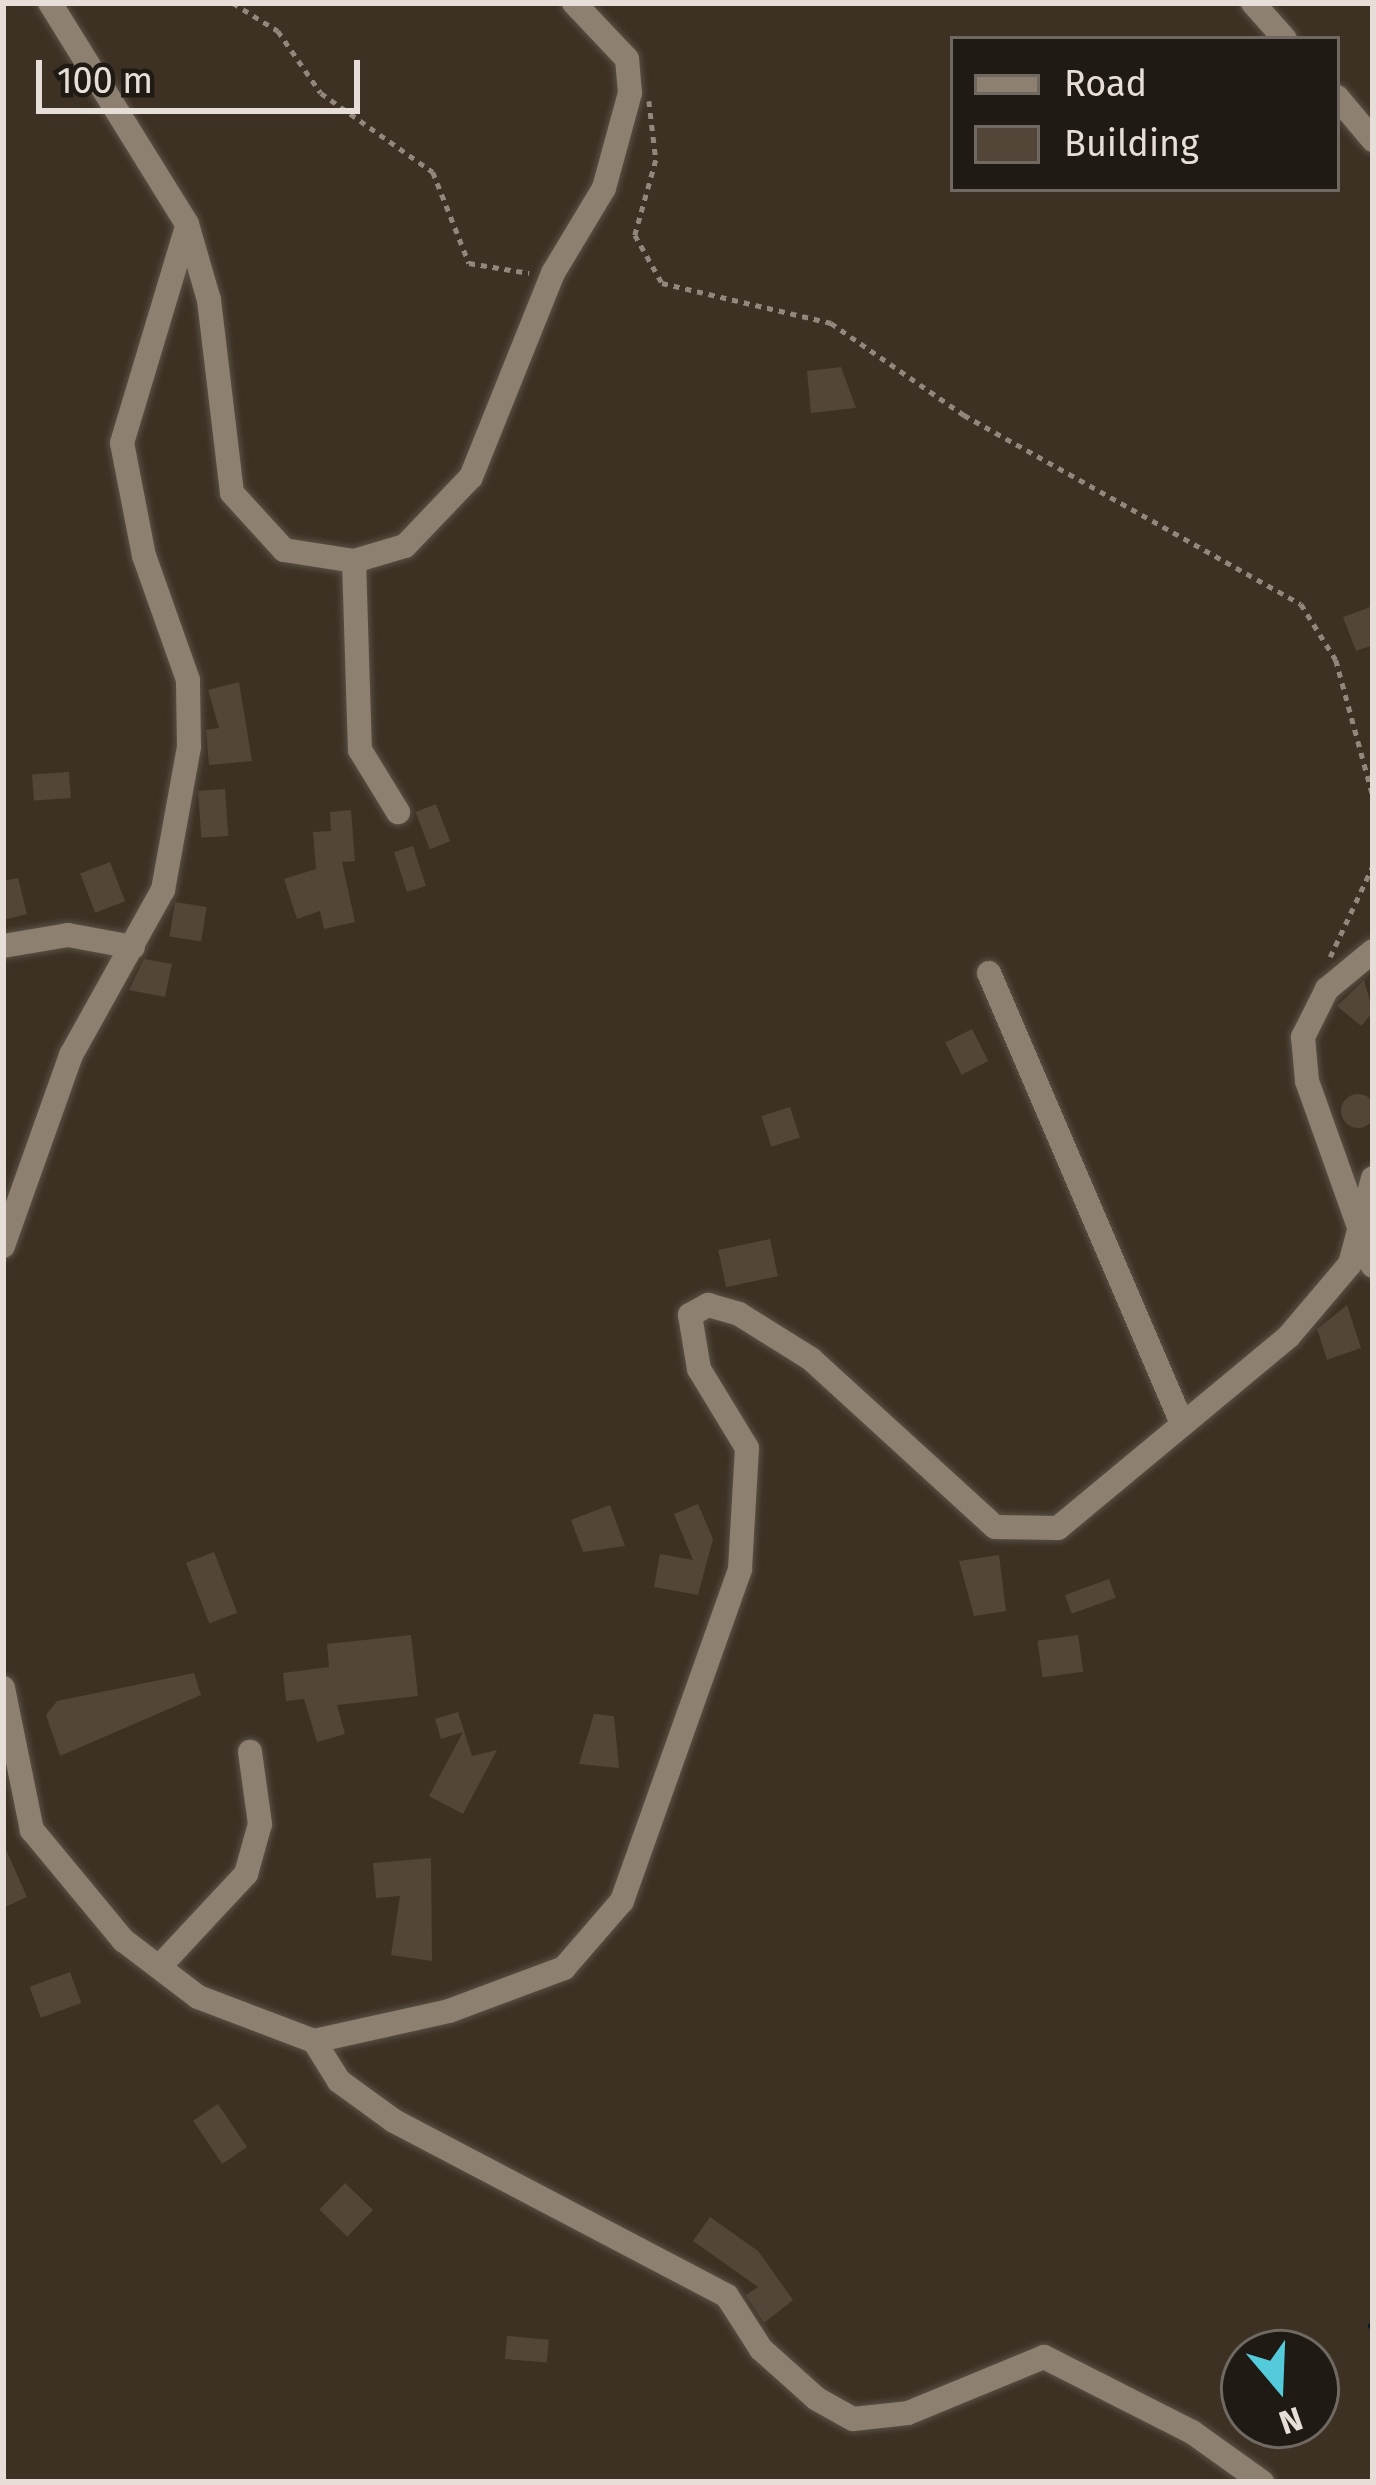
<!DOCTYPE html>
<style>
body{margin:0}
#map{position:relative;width:1376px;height:2485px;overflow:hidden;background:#3d3124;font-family:"Fira Sans",sans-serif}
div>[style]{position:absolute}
.stream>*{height:6px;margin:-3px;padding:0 3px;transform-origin:3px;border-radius:3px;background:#051a2a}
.building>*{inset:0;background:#534638;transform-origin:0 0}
.round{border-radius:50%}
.path>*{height:4.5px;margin-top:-2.25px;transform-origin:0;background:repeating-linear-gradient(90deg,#91877c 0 6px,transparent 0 12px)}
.roads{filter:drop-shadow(0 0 3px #5a5045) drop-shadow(0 0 3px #5a5045)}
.minor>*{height:24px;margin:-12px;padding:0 12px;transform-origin:12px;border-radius:12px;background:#8d8070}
span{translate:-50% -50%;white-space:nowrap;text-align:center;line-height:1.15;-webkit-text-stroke:9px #1f1a14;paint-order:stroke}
.frame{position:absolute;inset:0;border:6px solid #e7dfd7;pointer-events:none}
.legend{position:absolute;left:950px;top:36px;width:390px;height:156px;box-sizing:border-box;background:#1f1a14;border:3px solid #6f6962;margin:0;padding:15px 21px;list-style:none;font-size:36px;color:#e7dfd7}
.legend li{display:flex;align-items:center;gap:24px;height:60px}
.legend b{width:60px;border:3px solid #6f6962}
.north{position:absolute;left:1220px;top:2329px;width:120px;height:120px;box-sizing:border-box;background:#1f1a14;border:3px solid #6f6962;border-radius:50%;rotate:161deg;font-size:33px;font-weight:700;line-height:48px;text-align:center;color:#e7dfd7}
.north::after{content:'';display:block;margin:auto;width:42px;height:54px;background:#53cbda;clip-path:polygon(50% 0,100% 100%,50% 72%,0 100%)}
.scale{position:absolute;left:36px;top:60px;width:324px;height:54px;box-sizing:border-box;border:6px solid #e7dfd7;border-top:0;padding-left:15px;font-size:36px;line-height:42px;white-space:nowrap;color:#e7dfd7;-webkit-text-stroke:9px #1f1a14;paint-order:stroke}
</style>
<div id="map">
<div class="stream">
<div style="left:1371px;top:2326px;width:2px"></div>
</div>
<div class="building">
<div style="clip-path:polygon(841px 367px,856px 408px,811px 413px,807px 371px)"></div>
<div style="clip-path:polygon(1373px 606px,1373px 645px,1356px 651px,1343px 617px)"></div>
<div style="clip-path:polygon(239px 682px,252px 761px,209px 765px,206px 730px,219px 728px,208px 690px)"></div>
<div style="left:69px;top:772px;width:26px;height:37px;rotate:86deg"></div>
<div style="left:225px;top:789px;width:47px;height:27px;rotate:86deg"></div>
<div style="left:436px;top:804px;width:40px;height:22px;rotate:69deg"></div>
<div style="clip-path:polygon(351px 810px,355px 861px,342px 862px,355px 922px,324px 929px,320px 911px,297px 919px,284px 879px,316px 869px,313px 832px,331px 831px,330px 812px)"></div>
<div style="left:413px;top:846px;width:42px;height:20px;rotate:72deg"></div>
<div style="left:110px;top:862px;width:42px;height:32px;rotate:69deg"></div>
<div style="clip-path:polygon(18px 878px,27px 914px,3px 920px,3px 881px)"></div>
<div style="left:175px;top:902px;width:32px;height:35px;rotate:9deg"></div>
<div style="clip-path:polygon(144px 959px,172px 964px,165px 997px,129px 990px)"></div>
<div style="clip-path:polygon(1364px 980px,1373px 1012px,1361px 1026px,1337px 1006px)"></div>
<div style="left:972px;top:1029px;width:36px;height:30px;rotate:63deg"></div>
<div class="round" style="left:1341px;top:1094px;width:34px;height:34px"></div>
<div style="left:790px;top:1107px;width:32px;height:30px;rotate:72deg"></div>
<div style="left:770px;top:1239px;width:38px;height:53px;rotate:78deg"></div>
<div style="clip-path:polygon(1347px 1305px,1361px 1348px,1327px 1360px,1317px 1329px)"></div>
<div style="clip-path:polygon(698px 1504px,713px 1539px,698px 1595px,654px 1587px,660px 1554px,693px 1560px,674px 1514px)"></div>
<div style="clip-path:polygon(610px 1505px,625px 1546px,583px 1552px,571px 1520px)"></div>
<div style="left:214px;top:1552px;width:65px;height:30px;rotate:69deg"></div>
<div style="clip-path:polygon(999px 1555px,1006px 1611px,974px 1616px,959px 1561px)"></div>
<div style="left:1109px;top:1579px;width:20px;height:47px;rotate:70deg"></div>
<div style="clip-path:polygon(411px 1635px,418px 1696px,337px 1705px,345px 1734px,317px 1742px,304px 1699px,286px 1701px,283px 1673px,329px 1667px,327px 1644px)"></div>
<div style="left:1078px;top:1635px;width:37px;height:41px;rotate:82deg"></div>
<div style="clip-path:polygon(194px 1673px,201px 1695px,60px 1756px,46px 1715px,57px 1701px)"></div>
<div style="clip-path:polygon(458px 1712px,472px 1756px,497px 1750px,463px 1814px,429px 1796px,463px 1732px,441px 1739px,435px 1719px)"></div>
<div style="clip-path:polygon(594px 1714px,614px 1716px,619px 1768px,579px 1764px)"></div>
<div style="clip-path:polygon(3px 1843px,27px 1897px,3px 1908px)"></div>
<div style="clip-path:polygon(431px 1858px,432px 1961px,391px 1955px,400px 1896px,376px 1898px,373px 1863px)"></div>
<div style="left:70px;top:1972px;width:33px;height:43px;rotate:70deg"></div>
<div style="left:218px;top:2104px;width:52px;height:30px;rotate:56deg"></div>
<div style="left:345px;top:2183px;width:39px;height:37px;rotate:44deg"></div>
<div style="clip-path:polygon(710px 2217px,758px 2251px,793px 2300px,764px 2323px,746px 2295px,758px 2287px,693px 2241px)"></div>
<div style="left:507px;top:2336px;width:42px;height:23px;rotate:5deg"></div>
</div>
<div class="path">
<div style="left:233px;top:3px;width:53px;rotate:31.9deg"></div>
<div style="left:278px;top:31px;width:75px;rotate:55.3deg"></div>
<div style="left:321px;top:93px;width:137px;rotate:35.2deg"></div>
<div style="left:433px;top:172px;width:98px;rotate:68.4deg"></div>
<div style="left:469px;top:263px;width:61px;rotate:9.5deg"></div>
<div style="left:649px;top:101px;width:59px;rotate:83.2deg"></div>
<div style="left:656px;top:160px;width:78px;rotate:105.6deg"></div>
<div style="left:635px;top:235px;width:55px;rotate:60.6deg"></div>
<div style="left:662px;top:283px;width:174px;rotate:13.3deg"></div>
<div style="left:831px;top:323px;width:162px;rotate:34.7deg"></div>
<div style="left:964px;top:415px;width:386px;rotate:29.3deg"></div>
<div style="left:1301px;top:604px;width:66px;rotate:58deg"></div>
<div style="left:1336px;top:660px;width:141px;rotate:74.8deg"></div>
<div style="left:1330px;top:957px;width:102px;rotate:-64.9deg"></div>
</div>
<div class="roads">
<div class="minor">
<div style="left:50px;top:3px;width:260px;rotate:58.2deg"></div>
<div style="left:187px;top:224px;width:79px;rotate:73.9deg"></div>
<div style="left:209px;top:300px;width:194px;rotate:83.2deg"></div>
<div style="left:232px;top:493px;width:77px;rotate:47.6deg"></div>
<div style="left:284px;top:550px;width:71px;rotate:8.9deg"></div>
<div style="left:354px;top:561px;width:53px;rotate:-16.4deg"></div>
<div style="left:405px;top:546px;width:95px;rotate:-46.3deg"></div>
<div style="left:471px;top:477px;width:220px;rotate:-68.1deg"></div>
<div style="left:553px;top:273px;width:99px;rotate:-59deg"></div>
<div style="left:604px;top:188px;width:98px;rotate:-74.7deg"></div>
<div style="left:630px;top:93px;width:34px;rotate:-95deg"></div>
<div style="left:627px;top:59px;width:77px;rotate:-133.4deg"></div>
<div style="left:1253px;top:3px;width:48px;rotate:48.4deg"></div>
<div style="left:1337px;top:97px;width:56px;rotate:50.1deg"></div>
<div style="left:354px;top:561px;width:189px;rotate:88.2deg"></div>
<div style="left:360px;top:750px;width:73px;rotate:58.5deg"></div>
<div style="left:3px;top:946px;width:66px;rotate:-9.6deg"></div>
<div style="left:68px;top:935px;width:66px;rotate:10.5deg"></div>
<div style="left:1373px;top:951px;width:60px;rotate:140.4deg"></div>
<div style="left:1327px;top:989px;width:54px;rotate:116.6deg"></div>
<div style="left:1303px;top:1037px;width:44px;rotate:84.8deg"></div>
<div style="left:1307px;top:1081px;width:196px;rotate:70.4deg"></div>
<div style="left:989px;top:973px;width:490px;rotate:66.8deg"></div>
<div style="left:3px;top:1246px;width:203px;rotate:-70.4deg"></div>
<div style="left:71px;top:1055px;width:189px;rotate:-60.9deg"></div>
<div style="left:163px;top:890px;width:145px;rotate:-79.7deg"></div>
<div style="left:189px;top:747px;width:67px;rotate:-90.9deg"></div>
<div style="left:188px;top:680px;width:132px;rotate:-109.5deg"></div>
<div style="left:144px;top:556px;width:115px;rotate:-101deg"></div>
<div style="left:122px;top:443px;width:227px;rotate:-73.3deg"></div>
<div style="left:3px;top:1688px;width:145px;rotate:78.5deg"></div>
<div style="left:32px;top:1830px;width:143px;rotate:50.4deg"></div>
<div style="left:123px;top:1940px;width:94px;rotate:37.2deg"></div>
<div style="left:198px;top:1997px;width:124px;rotate:20.8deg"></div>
<div style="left:314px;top:2041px;width:47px;rotate:58deg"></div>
<div style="left:339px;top:2081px;width:68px;rotate:36deg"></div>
<div style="left:394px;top:2121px;width:376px;rotate:27.7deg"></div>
<div style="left:727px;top:2296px;width:63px;rotate:57.3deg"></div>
<div style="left:761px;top:2349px;width:75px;rotate:41.8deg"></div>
<div style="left:817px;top:2399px;width:41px;rotate:29.1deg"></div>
<div style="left:853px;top:2419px;width:55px;rotate:-6.2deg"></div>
<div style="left:908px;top:2413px;width:147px;rotate:-22.4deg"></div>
<div style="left:1044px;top:2357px;width:166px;rotate:26.9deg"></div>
<div style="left:1192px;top:2432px;width:86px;rotate:35.5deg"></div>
<div style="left:161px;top:1965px;width:125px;rotate:-47deg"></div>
<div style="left:246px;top:1874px;width:52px;rotate:-74.4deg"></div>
<div style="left:260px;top:1824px;width:73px;rotate:-97.9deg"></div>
<div style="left:314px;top:2041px;width:138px;rotate:-12.5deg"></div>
<div style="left:449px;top:2011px;width:123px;rotate:-20.5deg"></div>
<div style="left:564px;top:1968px;width:89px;rotate:-49.1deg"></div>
<div style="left:622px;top:1901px;width:352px;rotate:-70.4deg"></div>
<div style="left:740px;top:1569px;width:121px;rotate:-86.7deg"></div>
<div style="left:747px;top:1448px;width:92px;rotate:-121.3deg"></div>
<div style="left:699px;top:1369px;width:55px;rotate:-99.5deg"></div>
<div style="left:690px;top:1315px;width:21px;rotate:-29deg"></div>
<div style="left:708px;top:1305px;width:32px;rotate:16deg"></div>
<div style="left:739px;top:1314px;width:85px;rotate:32deg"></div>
<div style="left:811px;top:1359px;width:249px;rotate:42.4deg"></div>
<div style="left:995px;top:1527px;width:63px;rotate:0.9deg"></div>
<div style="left:1058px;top:1528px;width:300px;rotate:-39.7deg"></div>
<div style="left:1289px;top:1336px;width:94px;rotate:-49.7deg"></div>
<div style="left:1350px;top:1264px;width:89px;rotate:-75deg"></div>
</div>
</div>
<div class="frame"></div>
<ul class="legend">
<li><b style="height:15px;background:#8d8070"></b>Road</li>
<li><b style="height:33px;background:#534638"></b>Building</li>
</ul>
<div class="north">N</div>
<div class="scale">100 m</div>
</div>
